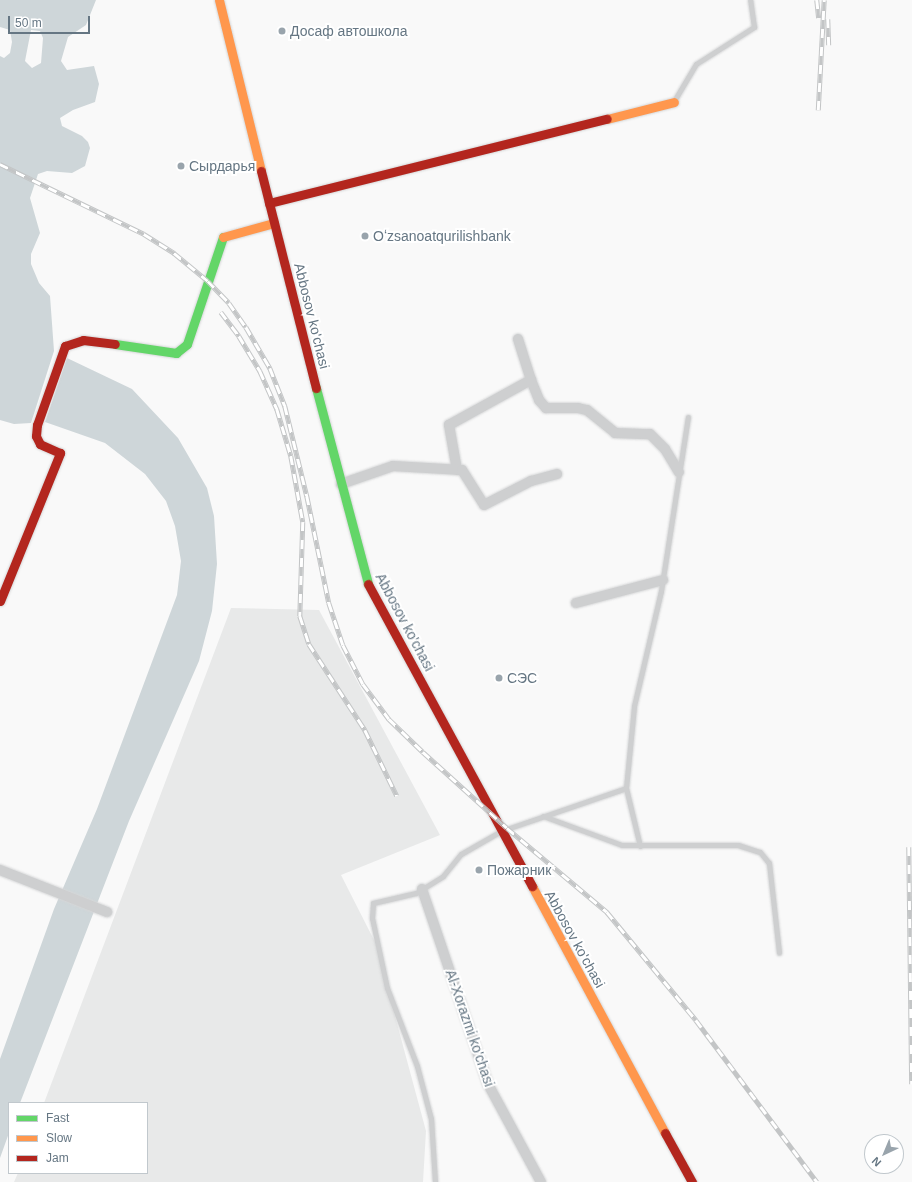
<!DOCTYPE html>
<meta charset="utf-8">
<style>
body{margin:0}
#map{position:relative;width:912px;height:1182px;overflow:hidden;background:#f9f9f9;font-family:Helvetica,sans-serif}
div>[style]{position:absolute}
.built>*{inset:0;background:#e8e9e9}
.water>*{inset:0;background:#ced6d9}
.roads{filter:drop-shadow(0 0 1px #d5d6d7) drop-shadow(0 0 1px #d5d6d7)}
.lane>*{height:5px;margin:-2.5px;padding:0 2.5px;transform-origin:2.5px;border-radius:2.5px;background:#cecfd0}
.street>*{height:10px;margin:-5px;padding:0 5px;transform-origin:5px;border-radius:5px;background:#cecfd0}
.fast>*{height:9px;margin:-4.5px;padding:0 4.5px;transform-origin:4.5px;border-radius:4.5px;background:#63d668}
.slow>*{height:9px;margin:-4.5px;padding:0 4.5px;transform-origin:4.5px;border-radius:4.5px;background:#ff974d}
.jam>*{height:9px;margin:-4.5px;padding:0 4.5px;transform-origin:4.5px;border-radius:4.5px;background:#b3261e}
.rail>*{height:4.5px;margin-top:-2.25px;transform-origin:0;background:repeating-linear-gradient(90deg,#fff 0 9px,#c3c5c6 0 18px);box-sizing:border-box;border-block:1px solid #c3c5c6}
.dots>*{width:11px;height:11px;translate:-50% -50%;box-sizing:border-box;border:2px solid #fff;border-radius:50%}
span{translate:-50% -50%;white-space:nowrap;text-align:center;line-height:1.15;-webkit-text-stroke:4px #fff;paint-order:stroke}
.poi-label{font-size:14px;color:#657683}
.left{translate:0 -50%;text-align:left}
.street-label{font-size:14px;color:#657683}
.legend{position:absolute;left:8px;top:1102px;width:140px;height:72px;box-sizing:border-box;background:#fff;border:1px solid #c1c8cd;margin:0;padding:5px 7px;list-style:none;font-size:12px;color:#657683}
.legend li{display:flex;align-items:center;gap:8px;height:20px}
.legend b{width:20px;border:1px solid #c1c8cd}
.north{position:absolute;left:864px;top:1134px;width:40px;height:40px;box-sizing:border-box;background:#fff;border:1px solid #c1c8cd;border-radius:50%;rotate:224deg;font-size:11px;font-weight:700;line-height:16px;text-align:center;color:#657683}
.north::after{content:'';display:block;margin:auto;width:14px;height:18px;background:#99a4ac;clip-path:polygon(50% 0,100% 100%,50% 72%,0 100%)}
.scale{position:absolute;left:8px;top:16px;width:82px;height:18px;box-sizing:border-box;border:2px solid #657683;border-top:0;padding-left:5px;font-size:12px;line-height:14px;white-space:nowrap;color:#657683;-webkit-text-stroke:3px #fff;paint-order:stroke}
</style>
<div id="map">
<div class="built">
<div style="clip-path:polygon(231px 608px,319px 610px,440px 835px,341px 875px,375px 942px,426px 1131px,423px 1182px,14px 1182px,18px 1173px,147px 1173px,147px 1103px,44px 1103px)"></div>
</div>
<div class="water">
<div style="clip-path:polygon(evenodd,0 0,96px 0,86px 25px,68px 37px,61px 61px,67px 70px,94px 66px,99px 84px,95px 102px,73px 110px,60px 118px,62px 126px,82px 136px,88px 142px,90px 148px,85px 166px,72px 173px,47px 171px,38px 174px,30px 198px,40px 233px,31px 254px,31px 264px,39px 283px,50px 296px,54px 351px,31px 423px,14px 424px,0 420px,0 56px,4px 58px,10px 53px,12px 42px,10px 30px,0 27px,0 0,31px 30px,40px 31px,43px 38px,41px 63px,32px 68px,25px 61px,31px 30px)"></div>
<div style="clip-path:polygon(67px 358px,132px 389px,178px 438px,207px 488px,214px 516px,217px 564px,212px 611px,199px 661px,129px 821px,20px 1103px,9px 1103px,9px 1133px,0 1158px,0 1059px,54px 909px,97px 809px,177px 595px,181px 561px,175px 526px,166px 501px,145px 474px,105px 443px,45px 422px)"></div>
</div>
<div class="roads">
<div class="lane">
<div style="left:674px;top:101px;width:43px;rotate:-59.3deg"></div>
<div style="left:696px;top:64px;width:69px;rotate:-32.5deg"></div>
<div style="left:754px;top:27px;width:27px;rotate:-98deg"></div>
<div style="left:543px;top:816px;width:84px;rotate:20.2deg"></div>
<div style="left:622px;top:845px;width:116px"></div>
<div style="left:738px;top:845px;width:23px;rotate:18deg"></div>
<div style="left:760px;top:852px;width:14px;rotate:51deg"></div>
<div style="left:769px;top:863px;width:90px;rotate:83.6deg"></div>
<div style="left:640px;top:846px;width:60px;rotate:-103.6deg"></div>
<div style="left:626px;top:788px;width:82px;rotate:-84.4deg"></div>
<div style="left:634px;top:706px;width:118px;rotate:-76.8deg"></div>
<div style="left:661px;top:591px;width:176px;rotate:-81.2deg"></div>
<div style="left:435px;top:1182px;width:63px;rotate:-93.6deg"></div>
<div style="left:431px;top:1119px;width:55px;rotate:-104.8deg"></div>
<div style="left:417px;top:1066px;width:84px;rotate:-111deg"></div>
<div style="left:387px;top:988px;width:72px;rotate:-102.1deg"></div>
<div style="left:372px;top:918px;width:15px;rotate:-86deg"></div>
<div style="left:373px;top:903px;width:44px;rotate:-13.1deg"></div>
<div style="left:416px;top:893px;width:32px;rotate:-32deg"></div>
<div style="left:443px;top:876px;width:28px;rotate:-51deg"></div>
<div style="left:461px;top:854px;width:46px;rotate:-29.9deg"></div>
<div style="left:501px;top:831px;width:132px;rotate:-19deg"></div>
</div>
<div class="street">
<div style="left:531px;top:380px;width:22px;rotate:68deg"></div>
<div style="left:539px;top:400px;width:11px;rotate:49deg"></div>
<div style="left:546px;top:408px;width:32px"></div>
<div style="left:578px;top:408px;width:9px;rotate:13deg"></div>
<div style="left:587px;top:410px;width:36px;rotate:39deg"></div>
<div style="left:615px;top:433px;width:35px;rotate:2deg"></div>
<div style="left:650px;top:434px;width:21px;rotate:45deg"></div>
<div style="left:665px;top:449px;width:27px;rotate:59deg"></div>
<div style="left:457px;top:470px;width:46px;rotate:-100.1deg"></div>
<div style="left:449px;top:425px;width:94px;rotate:-28.8deg"></div>
<div style="left:531px;top:380px;width:43px;rotate:-107.6deg"></div>
<div style="left:341px;top:484px;width:55px;rotate:-19.1deg"></div>
<div style="left:393px;top:466px;width:69px;rotate:3.3deg"></div>
<div style="left:462px;top:470px;width:41px;rotate:57.8deg"></div>
<div style="left:484px;top:505px;width:53px;rotate:-27.1deg"></div>
<div style="left:531px;top:481px;width:27px;rotate:-15deg"></div>
<div style="left:576px;top:603px;width:90px;rotate:-14.8deg"></div>
<div style="left:0;top:870px;width:115px;rotate:21.4deg"></div>
<div style="left:422px;top:889px;width:206px;rotate:71.3deg"></div>
<div style="left:488px;top:1084px;width:111px;rotate:61.6deg"></div>
</div>
<div class="fast">
<div style="left:115px;top:344px;width:62px;rotate:8.4deg"></div>
<div style="left:176px;top:353px;width:14px;rotate:-39deg"></div>
<div style="left:187px;top:344px;width:113px;rotate:-71.4deg"></div>
<div style="left:316px;top:388px;width:203px;rotate:75.1deg"></div>
</div>
<div class="slow">
<div style="left:219px;top:0;width:176px;rotate:76.2deg"></div>
<div style="left:607px;top:119px;width:69px;rotate:-14.2deg"></div>
<div style="left:223px;top:237px;width:53px;rotate:-15.4deg"></div>
<div style="left:532px;top:886px;width:281px;rotate:61.7deg"></div>
</div>
<div class="jam">
<div style="left:261px;top:171px;width:224px;rotate:75.8deg"></div>
<div style="left:269px;top:203px;width:348px;rotate:-14deg"></div>
<div style="left:368px;top:584px;width:344px;rotate:61.5deg"></div>
<div style="left:0;top:601px;width:160px;rotate:-67.9deg"></div>
<div style="left:60px;top:453px;width:22px;rotate:-156deg"></div>
<div style="left:40px;top:444px;width:9px;rotate:-117deg"></div>
<div style="left:36px;top:436px;width:11px;rotate:-85deg"></div>
<div style="left:37px;top:425px;width:84px;rotate:-70.5deg"></div>
<div style="left:65px;top:346px;width:19px;rotate:-18deg"></div>
<div style="left:83px;top:340px;width:32px;rotate:7deg"></div>
<div style="left:665px;top:1133px;width:56px;rotate:61.1deg"></div>
</div>
</div>
<div class="rail">
<div style="left:817px;top:0;width:18px;rotate:84deg"></div>
<div style="left:828px;top:19px;width:26px;rotate:88deg"></div>
<div style="left:818px;top:110px;width:110px;rotate:-86.9deg"></div>
<div style="left:0;top:164px;width:160px;rotate:25.9deg"></div>
<div style="left:144px;top:234px;width:36px;rotate:32deg"></div>
<div style="left:174px;top:253px;width:44px;rotate:39.5deg"></div>
<div style="left:208px;top:281px;width:30px;rotate:46deg"></div>
<div style="left:229px;top:303px;width:29px;rotate:55deg"></div>
<div style="left:246px;top:327px;width:48px;rotate:59.7deg"></div>
<div style="left:270px;top:368px;width:41px;rotate:68.5deg"></div>
<div style="left:285px;top:406px;width:93px;rotate:76.3deg"></div>
<div style="left:307px;top:496px;width:109px;rotate:78.4deg"></div>
<div style="left:329px;top:603px;width:44px;rotate:71.6deg"></div>
<div style="left:343px;top:645px;width:44px;rotate:62.9deg"></div>
<div style="left:363px;top:684px;width:44px;rotate:53.4deg"></div>
<div style="left:389px;top:719px;width:47px;rotate:44.1deg"></div>
<div style="left:423px;top:752px;width:113px;rotate:42.1deg"></div>
<div style="left:507px;top:828px;width:131px;rotate:40deg"></div>
<div style="left:607px;top:912px;width:140px;rotate:50.5deg"></div>
<div style="left:696px;top:1020px;width:202px;rotate:53.2deg"></div>
<div style="left:221px;top:312px;width:30px;rotate:53deg"></div>
<div style="left:239px;top:336px;width:41px;rotate:59deg"></div>
<div style="left:260px;top:371px;width:42px;rotate:65.9deg"></div>
<div style="left:277px;top:409px;width:49px;rotate:73.4deg"></div>
<div style="left:291px;top:456px;width:67px;rotate:79.7deg"></div>
<div style="left:303px;top:522px;width:94px;rotate:91.8deg"></div>
<div style="left:300px;top:616px;width:29px;rotate:72deg"></div>
<div style="left:309px;top:644px;width:103px;rotate:56.9deg"></div>
<div style="left:365px;top:730px;width:73px;rotate:64.1deg"></div>
<div style="left:909px;top:847px;width:237px;rotate:89.3deg"></div>
</div>
<div class="dots">
<div style="left:282px;top:31px;background:#99a4ac"></div>
<div style="left:181px;top:166px;background:#99a4ac"></div>
<div style="left:365px;top:236px;background:#99a4ac"></div>
<div style="left:499px;top:678px;background:#99a4ac"></div>
<div style="left:479px;top:870px;background:#99a4ac"></div>
</div>
<div class="poi-label">
<span class="left" style="left:290px;top:31px">Досаф автошкола</span>
<span class="left" style="left:189px;top:166px">Сырдарья</span>
<span class="left" style="left:373px;top:236px">Oʻzsanoatqurilishbank</span>
<span class="left" style="left:507px;top:678px">СЭС</span>
<span class="left" style="left:487px;top:870px">Пожарник</span>
</div>
<div class="street-label">
<span style="left:312px;top:316px;rotate:76deg">Abbosov ko'chasi</span>
<span style="left:405px;top:622px;rotate:62deg">Abbosov ko'chasi</span>
<span style="left:575px;top:939px;rotate:61deg">Abbosov ko'chasi</span>
<span style="left:470px;top:1028px;rotate:71deg">Al-Xorazmi ko'chasi</span>
</div>
<ul class="legend">
<li><b style="height:5px;background:#63d668"></b>Fast</li>
<li><b style="height:5px;background:#ff974d"></b>Slow</li>
<li><b style="height:5px;background:#b3261e"></b>Jam</li>
</ul>
<div class="north">N</div>
<div class="scale">50 m</div>
</div>
